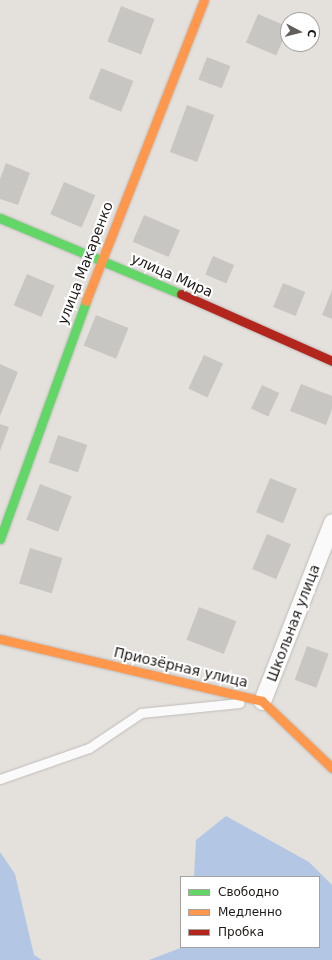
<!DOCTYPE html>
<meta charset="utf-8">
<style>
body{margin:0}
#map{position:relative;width:332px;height:960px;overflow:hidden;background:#e4e0dc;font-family:"DejaVu Sans",sans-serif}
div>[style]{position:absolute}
.water>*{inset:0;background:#b3c7e4}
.building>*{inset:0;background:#c8c6c3;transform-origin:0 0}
.roads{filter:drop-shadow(0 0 1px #bfbcb9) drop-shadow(0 0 1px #bfbcb9)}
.lane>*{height:9px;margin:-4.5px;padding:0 4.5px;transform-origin:4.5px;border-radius:4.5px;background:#fbfafa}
.street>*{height:17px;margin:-8.5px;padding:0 8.5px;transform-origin:8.5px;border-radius:8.5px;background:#fbfafa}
.fast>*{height:9px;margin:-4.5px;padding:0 4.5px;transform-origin:4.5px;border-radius:4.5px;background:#63d668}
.slow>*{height:9px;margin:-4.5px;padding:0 4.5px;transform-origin:4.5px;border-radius:4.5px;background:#ff974d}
.jam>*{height:9px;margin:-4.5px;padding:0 4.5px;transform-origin:4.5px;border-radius:4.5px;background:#b3261e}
span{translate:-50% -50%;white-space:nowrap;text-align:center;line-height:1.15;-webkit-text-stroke:4px #fff;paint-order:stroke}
.street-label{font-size:14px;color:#1d1917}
.legend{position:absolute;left:180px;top:876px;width:140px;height:72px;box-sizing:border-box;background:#fff;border:1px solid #a5a3a2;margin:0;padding:5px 7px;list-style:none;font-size:12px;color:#1d1917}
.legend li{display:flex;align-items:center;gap:8px;height:20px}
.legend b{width:20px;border:1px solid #a5a3a2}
.north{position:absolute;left:280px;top:12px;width:40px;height:40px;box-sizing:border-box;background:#fff;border:1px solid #a5a3a2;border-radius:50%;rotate:97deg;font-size:11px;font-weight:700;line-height:16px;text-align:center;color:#1d1917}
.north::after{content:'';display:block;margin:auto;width:14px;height:18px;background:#635f5c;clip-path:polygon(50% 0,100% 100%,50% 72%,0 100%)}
</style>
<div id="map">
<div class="water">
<div style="clip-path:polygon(226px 816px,309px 862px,332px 885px,332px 960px,149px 960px,183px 947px,319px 947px,319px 877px,194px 877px,196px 840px)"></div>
<div style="clip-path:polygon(0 852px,15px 874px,34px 955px,42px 960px,0 960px)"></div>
</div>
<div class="building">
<div style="left:121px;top:6px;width:36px;height:38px;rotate:21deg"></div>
<div style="left:258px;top:14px;width:33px;height:31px;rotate:23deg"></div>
<div style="left:207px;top:57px;width:25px;height:24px;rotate:21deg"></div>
<div style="left:101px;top:68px;width:35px;height:33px;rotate:22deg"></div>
<div style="left:187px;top:105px;width:29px;height:50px;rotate:20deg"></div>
<div style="clip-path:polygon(6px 163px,30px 173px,18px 205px,0 199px,0 179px)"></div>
<div style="left:64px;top:182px;width:34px;height:35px;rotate:23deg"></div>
<div style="left:144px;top:215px;width:39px;height:29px;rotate:23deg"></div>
<div style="left:213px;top:256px;width:23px;height:20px;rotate:23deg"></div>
<div style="left:27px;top:274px;width:30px;height:34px;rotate:23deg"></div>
<div style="left:283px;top:283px;width:24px;height:26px;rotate:22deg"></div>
<div style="clip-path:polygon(332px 290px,332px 319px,322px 315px)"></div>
<div style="left:96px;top:315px;width:35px;height:33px;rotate:22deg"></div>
<div style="left:204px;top:355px;width:21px;height:37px;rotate:25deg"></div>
<div style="clip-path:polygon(0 364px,18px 372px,0 416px)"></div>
<div style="clip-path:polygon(301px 384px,332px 396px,332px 409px,326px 425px,290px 411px)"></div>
<div style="left:262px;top:385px;width:19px;height:26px;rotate:25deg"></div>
<div style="clip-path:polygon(0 424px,9px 427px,0 451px)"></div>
<div style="left:58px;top:435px;width:31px;height:29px;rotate:19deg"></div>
<div style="left:270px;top:478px;width:29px;height:37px;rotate:22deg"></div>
<div style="left:40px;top:484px;width:34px;height:38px;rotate:21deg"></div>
<div style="left:267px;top:534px;width:26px;height:38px;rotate:23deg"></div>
<div style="left:30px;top:548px;width:34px;height:37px;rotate:17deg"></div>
<div style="left:199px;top:607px;width:40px;height:35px;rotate:21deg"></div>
<div style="left:307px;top:646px;width:23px;height:36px;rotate:20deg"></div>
</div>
<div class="roads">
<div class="lane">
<div style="left:0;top:779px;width:94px;rotate:-19.2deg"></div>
<div style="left:89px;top:748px;width:63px;rotate:-33.9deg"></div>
<div style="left:141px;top:713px;width:99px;rotate:-5.8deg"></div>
</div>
<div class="street">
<div style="left:262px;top:701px;width:192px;rotate:-68.6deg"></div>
</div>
<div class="fast">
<div style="left:0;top:218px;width:196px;rotate:22.8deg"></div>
<div style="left:0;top:539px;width:253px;rotate:-70.1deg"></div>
</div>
<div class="slow">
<div style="left:86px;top:301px;width:323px;rotate:-68.6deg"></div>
<div style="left:0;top:639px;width:269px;rotate:13.3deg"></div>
<div style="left:262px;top:701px;width:97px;rotate:43.7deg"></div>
</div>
<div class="jam">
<div style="left:181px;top:294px;width:165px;rotate:23.9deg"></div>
</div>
</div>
<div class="street-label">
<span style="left:85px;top:263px;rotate:-69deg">улица Макаренко</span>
<span style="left:172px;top:275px;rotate:24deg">улица Мира</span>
<span style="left:293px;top:623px;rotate:-69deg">Школьная улица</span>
<span style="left:181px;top:667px;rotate:13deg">Приозёрная улица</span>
</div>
<ul class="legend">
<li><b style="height:5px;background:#63d668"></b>Свободно</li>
<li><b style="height:5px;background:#ff974d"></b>Медленно</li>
<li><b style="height:5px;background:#b3261e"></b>Пробка</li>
</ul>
<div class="north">С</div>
</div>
